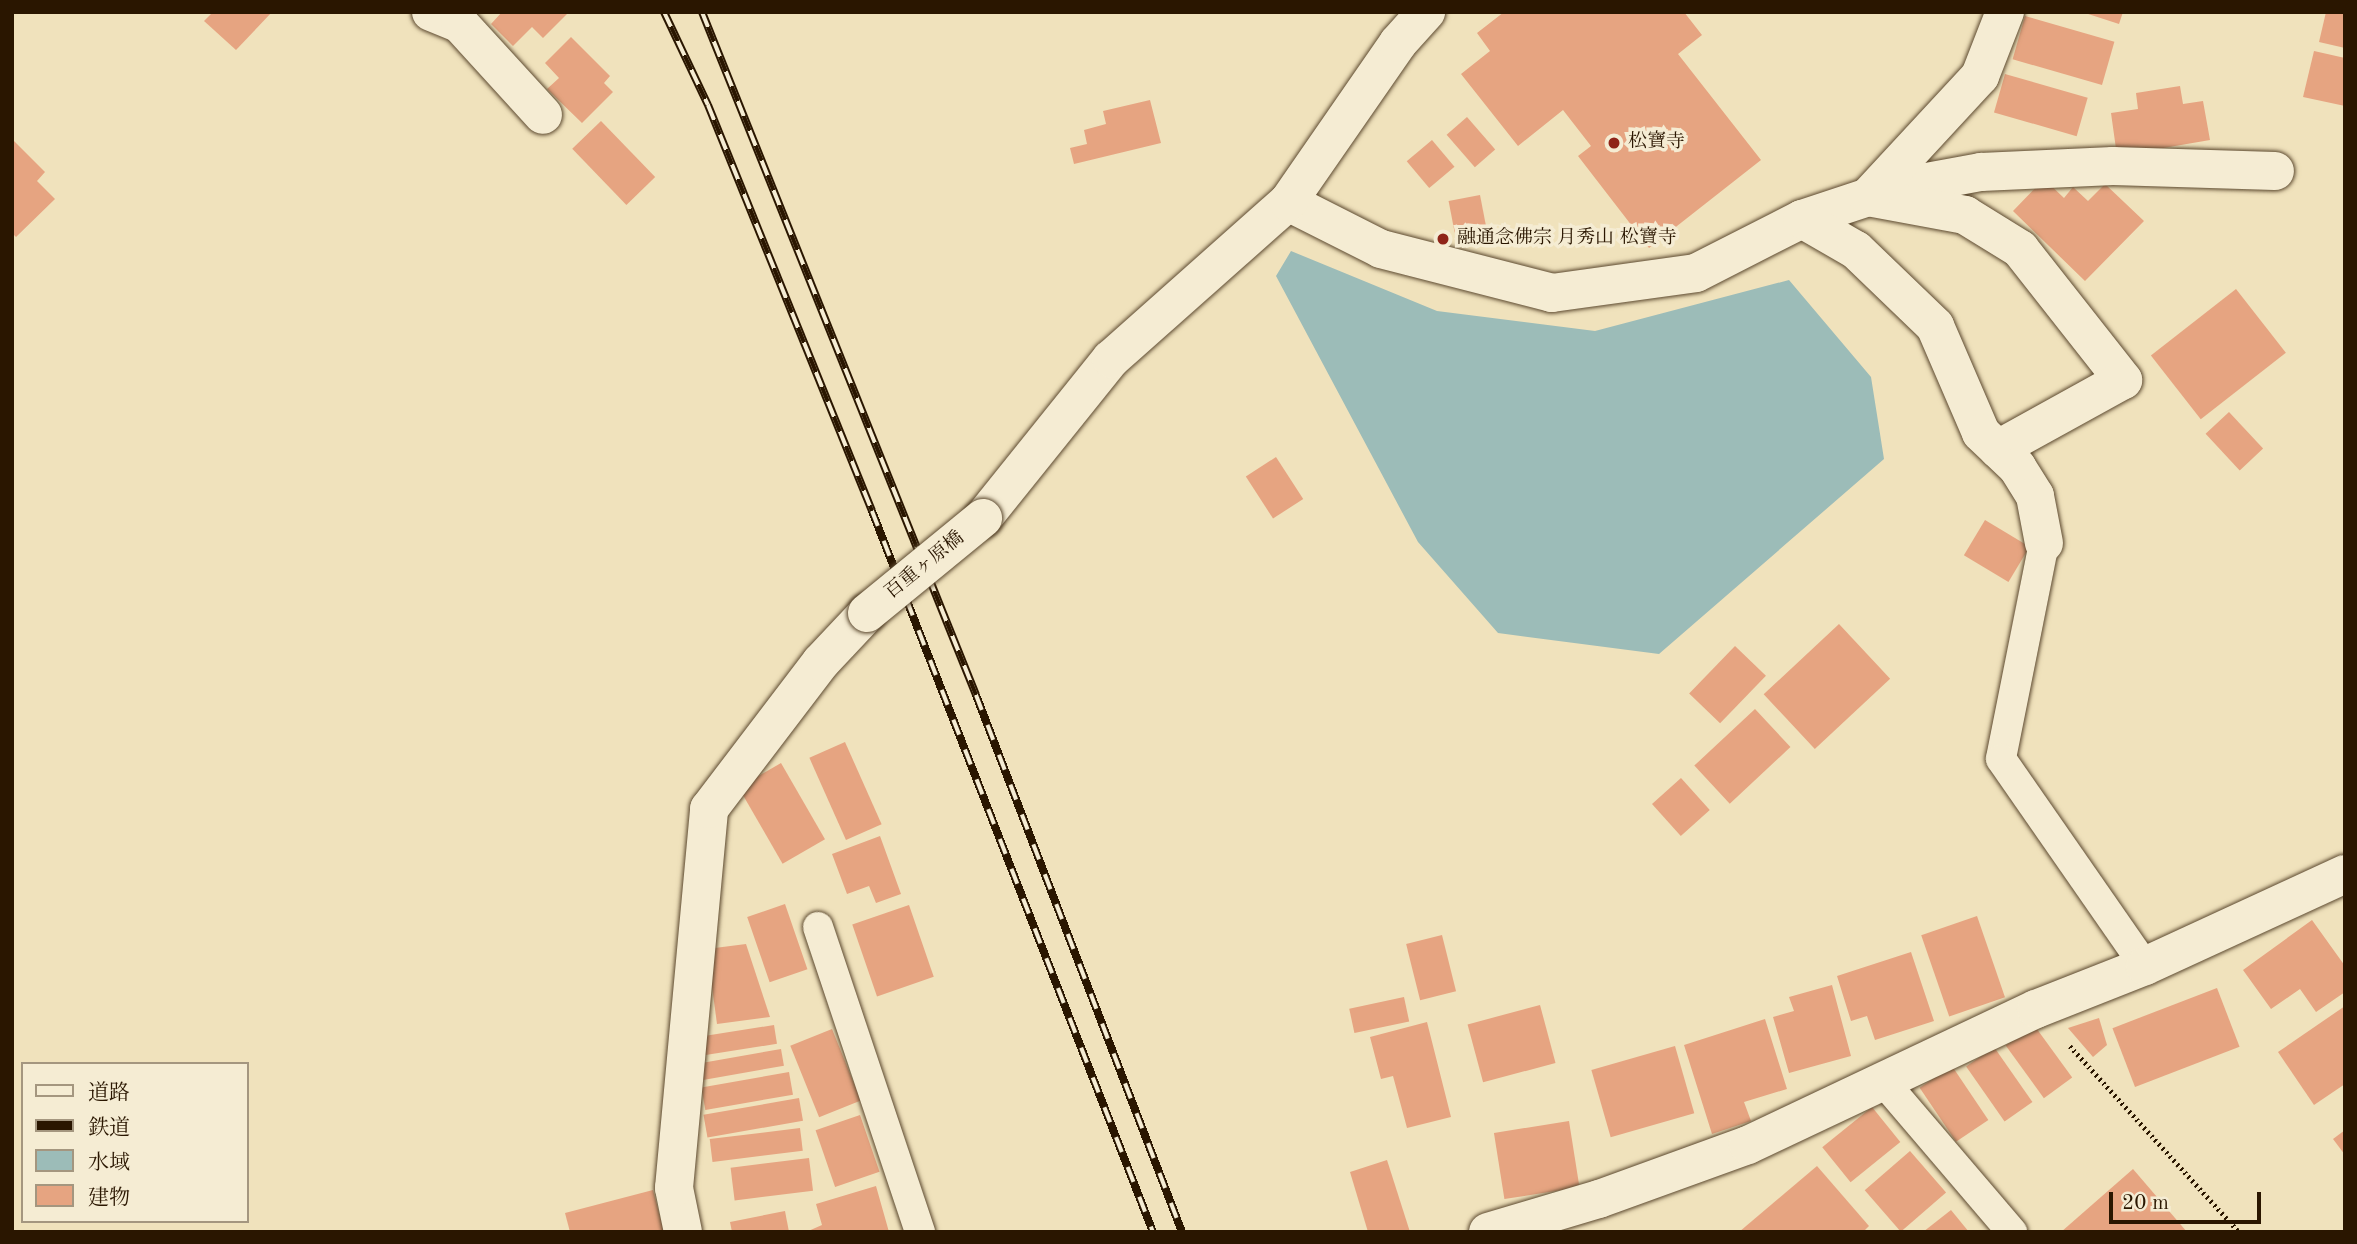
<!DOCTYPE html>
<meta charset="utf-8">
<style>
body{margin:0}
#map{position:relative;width:2357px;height:1244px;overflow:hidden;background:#f0e2bc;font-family:"Old Standard TT","Noto Serif JP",serif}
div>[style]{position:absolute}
.water>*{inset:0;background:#9cbcb8}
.building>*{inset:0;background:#e6a481;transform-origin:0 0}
.path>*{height:4.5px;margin-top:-2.25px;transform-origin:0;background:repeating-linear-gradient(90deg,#2a1600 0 2px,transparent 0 5.5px)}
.roads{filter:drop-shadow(0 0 2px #5c492f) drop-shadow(0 0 2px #5c492f)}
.lane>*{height:30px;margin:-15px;padding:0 15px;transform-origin:15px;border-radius:15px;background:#f5ecd3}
.street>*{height:38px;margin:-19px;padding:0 19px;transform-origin:19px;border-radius:19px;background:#f5ecd3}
.rail>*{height:8px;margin-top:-4px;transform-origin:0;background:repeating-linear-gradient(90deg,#f5ecd3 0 16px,#2a1600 0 32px);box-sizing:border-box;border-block:2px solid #2a1600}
.bridges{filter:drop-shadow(0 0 2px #5c492f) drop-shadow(0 0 2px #5c492f)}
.street-bridge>*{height:38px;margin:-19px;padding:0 19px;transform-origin:19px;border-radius:19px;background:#f5ecd3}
.dots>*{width:19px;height:19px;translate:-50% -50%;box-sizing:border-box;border:4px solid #f5ecd3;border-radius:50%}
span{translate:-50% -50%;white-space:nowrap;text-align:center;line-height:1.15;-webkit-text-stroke:7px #f5ecd3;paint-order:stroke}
.poi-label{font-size:19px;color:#2a1600}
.left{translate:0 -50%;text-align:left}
.street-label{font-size:19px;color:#2a1600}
.frame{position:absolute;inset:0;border:14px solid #2a1600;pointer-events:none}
.legend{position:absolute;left:21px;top:1062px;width:228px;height:161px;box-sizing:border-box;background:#f5ecd3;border:2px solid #a4967f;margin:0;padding:9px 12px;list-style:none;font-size:21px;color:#2a1600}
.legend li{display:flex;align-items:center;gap:14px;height:35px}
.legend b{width:35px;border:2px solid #a4967f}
.scale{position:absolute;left:2109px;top:1192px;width:152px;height:32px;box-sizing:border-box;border:4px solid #2a1600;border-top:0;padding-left:9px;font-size:21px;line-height:24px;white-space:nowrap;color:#2a1600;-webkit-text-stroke:5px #f5ecd3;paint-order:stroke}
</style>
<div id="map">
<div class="water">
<div style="clip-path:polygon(1291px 251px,1437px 311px,1595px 331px,1789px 280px,1871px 377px,1884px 459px,1659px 654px,1498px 633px,1418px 542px,1276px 276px)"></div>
</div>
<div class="building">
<div style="clip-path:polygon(213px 12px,272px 12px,236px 50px,204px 21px)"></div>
<div style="clip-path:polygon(502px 12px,569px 12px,543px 38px,532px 27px,513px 46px,491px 24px)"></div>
<div style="clip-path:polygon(1504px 12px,1684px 12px,1702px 35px,1678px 54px,1761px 160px,1649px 248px,1578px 156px,1591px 146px,1563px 110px,1518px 146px,1461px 74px,1490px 51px,1477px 33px)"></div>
<div style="clip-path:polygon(2082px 12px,2123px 12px,2119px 24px)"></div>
<div style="clip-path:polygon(2326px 12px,2345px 12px,2345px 48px,2319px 42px)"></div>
<div style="left:2025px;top:16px;width:93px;height:45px;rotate:16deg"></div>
<div style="clip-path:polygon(571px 37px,610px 76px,604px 83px,613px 92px,582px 123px,547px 89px,559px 78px,545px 63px)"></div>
<div style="clip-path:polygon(2314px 51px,2345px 58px,2345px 106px,2303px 97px)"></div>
<div style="left:2005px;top:74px;width:86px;height:40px;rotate:16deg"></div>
<div style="clip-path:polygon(2180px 86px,2183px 104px,2203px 101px,2210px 140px,2117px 156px,2111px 113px,2138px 109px,2136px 93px)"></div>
<div style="clip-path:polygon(1150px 100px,1161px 143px,1074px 164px,1070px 148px,1087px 144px,1084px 130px,1106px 124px,1103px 111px)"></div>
<div style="left:1467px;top:117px;width:43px;height:27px;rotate:49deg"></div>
<div style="left:601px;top:121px;width:78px;height:40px;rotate:46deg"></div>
<div style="clip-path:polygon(12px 139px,45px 172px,37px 181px,55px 199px,16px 237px,12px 233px)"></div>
<div style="left:1432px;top:140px;width:35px;height:33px;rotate:50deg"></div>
<div style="clip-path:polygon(2044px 179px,2064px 198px,2073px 187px,2088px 201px,2105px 184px,2144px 221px,2085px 281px,2013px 211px)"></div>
<div style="left:1480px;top:195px;width:32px;height:32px;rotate:79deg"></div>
<div style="left:2236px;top:289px;width:81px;height:108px;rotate:52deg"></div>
<div style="left:2229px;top:412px;width:50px;height:32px;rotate:47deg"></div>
<div style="left:1276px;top:457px;width:50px;height:36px;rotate:57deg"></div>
<div style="left:1985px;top:520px;width:52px;height:41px;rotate:31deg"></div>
<div style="left:1839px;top:624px;width:75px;height:103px;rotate:47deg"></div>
<div style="left:1735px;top:646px;width:43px;height:66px;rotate:44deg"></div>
<div style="left:1755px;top:709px;width:52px;height:83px;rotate:47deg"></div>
<div style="left:845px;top:742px;width:90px;height:39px;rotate:66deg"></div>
<div style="left:781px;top:763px;width:88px;height:49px;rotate:60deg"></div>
<div style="left:1681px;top:778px;width:43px;height:39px;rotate:48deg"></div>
<div style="clip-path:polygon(880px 836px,901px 894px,876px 903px,869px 886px,847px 894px,832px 854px)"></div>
<div style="left:785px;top:904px;width:69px;height:40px;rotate:71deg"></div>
<div style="left:909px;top:905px;width:76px;height:60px;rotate:71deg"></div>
<div style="left:1977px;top:916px;width:86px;height:59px;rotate:71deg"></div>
<div style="clip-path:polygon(2312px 920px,2345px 966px,2345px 992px,2316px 1012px,2300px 989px,2271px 1009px,2243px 970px)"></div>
<div style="left:1442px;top:935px;width:58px;height:37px;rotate:76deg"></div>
<div style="clip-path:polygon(746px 944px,770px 1017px,717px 1024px,707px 949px)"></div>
<div style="clip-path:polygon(1911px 952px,1934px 1021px,1875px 1040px,1867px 1016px,1851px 1021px,1837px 976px)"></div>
<div style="clip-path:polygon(1832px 985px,1851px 1056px,1789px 1073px,1773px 1017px,1794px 1011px,1789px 997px)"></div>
<div style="left:2217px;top:988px;width:63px;height:112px;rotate:69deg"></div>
<div style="left:1404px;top:997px;width:25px;height:56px;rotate:78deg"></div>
<div style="left:1540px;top:1005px;width:60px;height:75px;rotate:75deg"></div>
<div style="clip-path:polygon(2345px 1006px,2345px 1084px,2314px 1105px,2278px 1052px)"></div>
<div style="clip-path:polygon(2099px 1018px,2107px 1045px,2093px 1057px,2068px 1028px)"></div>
<div style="clip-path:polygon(1765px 1019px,1787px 1089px,1744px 1102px,1751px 1121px,1712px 1134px,1684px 1045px)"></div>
<div style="clip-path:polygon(1427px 1022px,1451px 1117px,1407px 1128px,1393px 1076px,1381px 1079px,1370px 1037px)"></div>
<div style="left:774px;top:1025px;width:19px;height:77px;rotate:81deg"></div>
<div style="left:2034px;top:1025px;width:65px;height:35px;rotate:54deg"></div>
<div style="left:832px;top:1029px;width:77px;height:45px;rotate:68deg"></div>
<div style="left:1675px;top:1046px;width:70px;height:87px;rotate:74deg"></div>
<div style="left:1994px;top:1047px;width:67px;height:34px;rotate:55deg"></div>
<div style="left:781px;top:1049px;width:17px;height:82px;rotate:80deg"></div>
<div style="left:1952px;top:1066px;width:65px;height:39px;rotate:56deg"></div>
<div style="left:789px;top:1072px;width:23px;height:89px;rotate:80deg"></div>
<div style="left:799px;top:1098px;width:23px;height:97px;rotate:80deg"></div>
<div style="left:1872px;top:1107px;width:45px;height:64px;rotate:51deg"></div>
<div style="left:860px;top:1115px;width:60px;height:47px;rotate:71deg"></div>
<div style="left:1569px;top:1121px;width:67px;height:76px;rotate:81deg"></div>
<div style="left:800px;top:1128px;width:23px;height:91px;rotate:83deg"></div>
<div style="clip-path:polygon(2345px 1130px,2345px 1155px,2333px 1139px)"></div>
<div style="left:1910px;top:1151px;width:55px;height:60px;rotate:49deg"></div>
<div style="left:809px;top:1158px;width:33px;height:79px;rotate:83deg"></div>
<div style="clip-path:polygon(1387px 1160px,1410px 1232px,1368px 1232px,1350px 1172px)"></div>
<div style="clip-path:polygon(1817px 1166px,1869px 1226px,1863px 1232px,1739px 1232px)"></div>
<div style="clip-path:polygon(2133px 1169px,2187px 1232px,2061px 1232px)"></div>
<div style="clip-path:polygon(876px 1186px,889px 1232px,806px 1232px,822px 1225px,816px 1204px)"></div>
<div style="clip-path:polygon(653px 1190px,664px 1232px,570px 1232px,565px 1213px)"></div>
<div style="clip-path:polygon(1951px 1210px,1969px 1232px,1923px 1232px)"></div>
<div style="clip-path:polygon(785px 1211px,789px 1232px,732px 1232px,730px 1222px)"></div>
</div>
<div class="path">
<div style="left:2070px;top:1046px;width:251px;rotate:47.7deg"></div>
</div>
<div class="roads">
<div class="lane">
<div style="left:2044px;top:543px;width:220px;rotate:101.3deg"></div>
<div style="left:2001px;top:759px;width:252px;rotate:55.2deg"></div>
<div style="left:818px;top:927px;width:322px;rotate:71.5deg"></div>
<div style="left:1883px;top:1081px;width:199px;rotate:49.5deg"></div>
</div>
<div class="street">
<div style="left:431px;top:12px;width:31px;rotate:22deg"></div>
<div style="left:460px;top:24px;width:123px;rotate:47.6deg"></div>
<div style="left:1878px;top:191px;width:105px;rotate:-10.5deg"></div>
<div style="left:1981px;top:172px;width:132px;rotate:-2.6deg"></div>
<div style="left:2113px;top:166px;width:162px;rotate:1.8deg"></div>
<div style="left:1868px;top:197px;width:99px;rotate:10.5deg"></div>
<div style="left:1965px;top:215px;width:65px;rotate:31.7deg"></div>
<div style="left:2020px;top:249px;width:167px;rotate:51.8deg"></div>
<div style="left:2123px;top:380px;width:143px;rotate:151.1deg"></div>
<div style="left:1288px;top:202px;width:104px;rotate:26.8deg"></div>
<div style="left:1381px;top:249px;width:177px;rotate:14.4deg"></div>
<div style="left:1552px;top:293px;width:145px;rotate:-7.9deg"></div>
<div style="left:1696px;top:273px;width:119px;rotate:-27deg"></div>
<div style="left:1802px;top:219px;width:70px;rotate:-18.4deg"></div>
<div style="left:1868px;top:197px;width:165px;rotate:-47.2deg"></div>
<div style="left:1980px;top:76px;width:69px;rotate:-68.7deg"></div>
<div style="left:1802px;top:219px;width:62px;rotate:29.9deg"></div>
<div style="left:1856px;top:250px;width:110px;rotate:43.9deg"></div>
<div style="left:1935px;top:326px;width:116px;rotate:66.7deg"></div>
<div style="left:1981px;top:433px;width:50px;rotate:43.4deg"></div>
<div style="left:2017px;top:467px;width:34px;rotate:58deg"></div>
<div style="left:2035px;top:496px;width:48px;rotate:79.2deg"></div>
<div style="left:983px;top:518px;width:204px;rotate:-51.2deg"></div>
<div style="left:1111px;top:359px;width:237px;rotate:-41.6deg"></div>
<div style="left:1288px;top:202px;width:193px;rotate:-55.3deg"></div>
<div style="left:1398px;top:43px;width:42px;rotate:-47.9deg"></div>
<div style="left:683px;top:1232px;width:45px;rotate:-101.6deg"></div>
<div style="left:674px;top:1188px;width:381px;rotate:-84.7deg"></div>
<div style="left:709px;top:809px;width:185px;rotate:-52.7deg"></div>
<div style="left:821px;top:662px;width:67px;rotate:-46.8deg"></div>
<div style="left:1488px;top:1232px;width:116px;rotate:-16.6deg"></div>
<div style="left:1599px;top:1199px;width:158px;rotate:-19.9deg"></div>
<div style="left:1748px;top:1145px;width:318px;rotate:-25.3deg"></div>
<div style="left:2036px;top:1009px;width:117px;rotate:-21.5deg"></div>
<div style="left:2145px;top:966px;width:220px;rotate:-24.7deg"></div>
</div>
</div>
<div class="rail">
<div style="left:664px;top:12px;width:103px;rotate:64.7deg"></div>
<div style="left:708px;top:105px;width:438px;rotate:68deg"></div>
<div style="left:872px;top:511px;width:774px;rotate:68.71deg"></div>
<div style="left:702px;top:12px;width:736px;rotate:68.14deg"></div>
<div style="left:976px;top:695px;width:575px;rotate:69.01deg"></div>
</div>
<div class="bridges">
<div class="street-bridge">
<div style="left:867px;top:613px;width:150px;rotate:-39.3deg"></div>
</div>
</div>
<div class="dots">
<div style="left:1614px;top:143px;background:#8f2418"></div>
<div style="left:1443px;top:239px;background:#8f2418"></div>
</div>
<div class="poi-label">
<span class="left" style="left:1628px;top:143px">松寶寺</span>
<span class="left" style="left:1457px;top:239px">融通念佛宗 月秀山 松寶寺</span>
</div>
<div class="street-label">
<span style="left:925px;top:566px;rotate:-39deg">百重ヶ原橋</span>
</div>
<div class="frame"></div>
<ul class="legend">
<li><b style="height:9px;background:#f5ecd3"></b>道路</li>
<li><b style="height:9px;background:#2a1600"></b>鉄道</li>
<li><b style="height:19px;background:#9cbcb8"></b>水域</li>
<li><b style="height:19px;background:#e6a481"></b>建物</li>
</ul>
<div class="scale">20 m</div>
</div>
